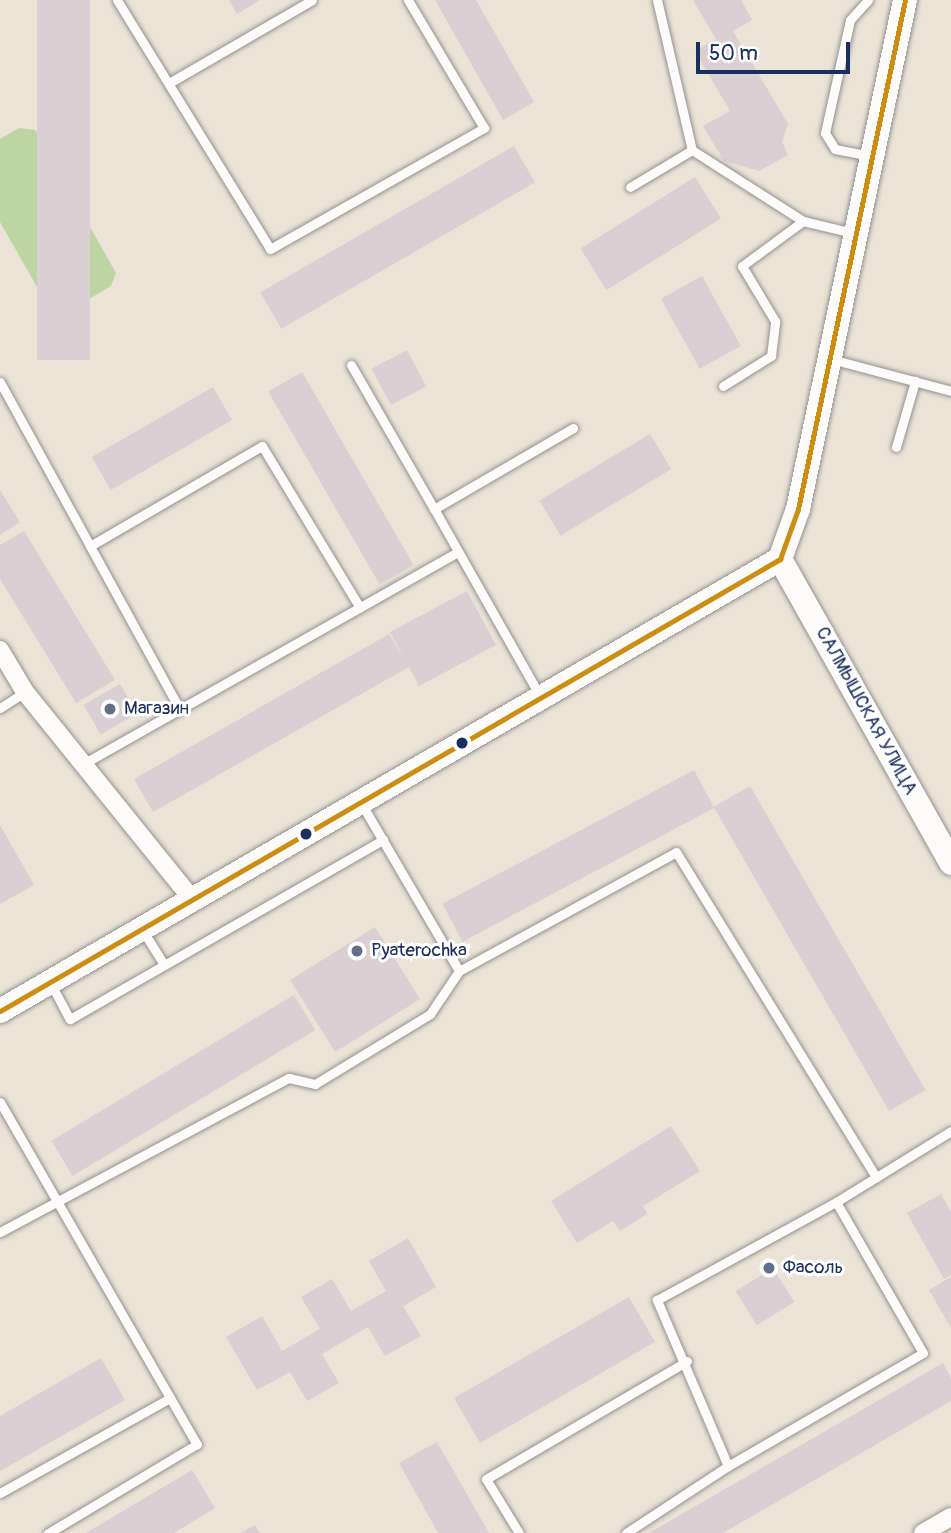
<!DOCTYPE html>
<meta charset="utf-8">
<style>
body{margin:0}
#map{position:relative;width:951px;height:1533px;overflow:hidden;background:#eae3d6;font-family:Pangolin,sans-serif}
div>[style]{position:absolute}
.green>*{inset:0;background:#bcd5a3}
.building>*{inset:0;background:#dacfd3;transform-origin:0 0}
.roads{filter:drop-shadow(0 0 2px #939394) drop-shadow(0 0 2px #939394)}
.lane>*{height:9px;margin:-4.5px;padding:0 4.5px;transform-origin:4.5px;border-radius:4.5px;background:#fcfbf9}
.street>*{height:18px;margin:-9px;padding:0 9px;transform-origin:9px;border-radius:9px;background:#fcfbf9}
.secondary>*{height:24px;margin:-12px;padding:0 12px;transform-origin:12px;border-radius:12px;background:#fcfbf9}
.bus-1>*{height:5px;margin:-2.5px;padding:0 2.5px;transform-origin:2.5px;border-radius:2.5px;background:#cb8e13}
.dots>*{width:19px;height:19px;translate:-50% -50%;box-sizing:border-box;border:4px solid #fff;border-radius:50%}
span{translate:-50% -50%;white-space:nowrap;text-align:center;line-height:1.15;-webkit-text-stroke:6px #fff;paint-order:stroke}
.poi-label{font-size:19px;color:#1b2f5e}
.left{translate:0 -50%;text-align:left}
.street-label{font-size:19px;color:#1b2f5e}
.scale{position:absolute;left:696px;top:42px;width:154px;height:32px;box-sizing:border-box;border:4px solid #1b2f5e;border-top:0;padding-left:9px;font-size:21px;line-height:24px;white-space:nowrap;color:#1b2f5e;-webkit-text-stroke:5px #fff;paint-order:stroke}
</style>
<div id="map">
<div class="green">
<div style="clip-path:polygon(19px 128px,35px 130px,116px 273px,111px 286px,65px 313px,49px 308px,0 222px,0 139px)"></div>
</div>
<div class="building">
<div style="left:37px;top:0;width:53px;height:360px"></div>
<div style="clip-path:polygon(229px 0,260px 0,237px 14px)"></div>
<div style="clip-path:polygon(435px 0,476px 0,534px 102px,503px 120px)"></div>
<div style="clip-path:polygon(693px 0,741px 0,752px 20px,733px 31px,788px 124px,782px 142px,788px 155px,759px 171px,724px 161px,703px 126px,730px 111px,695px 51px,716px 39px)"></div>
<div style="left:514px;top:146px;width:42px;height:293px;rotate:60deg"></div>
<div style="left:695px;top:177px;width:49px;height:135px;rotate:58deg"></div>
<div style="left:702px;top:276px;width:80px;height:47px;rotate:61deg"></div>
<div style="left:407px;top:350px;width:41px;height:40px;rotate:62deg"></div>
<div style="left:302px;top:372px;width:223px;height:39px;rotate:60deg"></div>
<div style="left:213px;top:387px;width:38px;height:140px;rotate:60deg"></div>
<div style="left:650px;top:434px;width:41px;height:129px;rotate:59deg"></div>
<div style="clip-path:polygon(0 490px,20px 522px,0 535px)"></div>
<div style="clip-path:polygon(24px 531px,115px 680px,76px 703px,0 579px,0 545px)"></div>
<div style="clip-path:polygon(467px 591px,496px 645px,419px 686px,409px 667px,153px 812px,134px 779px,389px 634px,406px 662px,390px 632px)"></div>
<div style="left:120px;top:684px;width:34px;height:42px;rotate:60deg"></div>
<div style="left:694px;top:770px;width:43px;height:285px;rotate:62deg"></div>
<div style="left:750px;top:786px;width:351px;height:42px;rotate:60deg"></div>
<div style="clip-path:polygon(0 825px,34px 885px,0 904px)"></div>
<div style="left:375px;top:927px;width:85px;height:100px;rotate:58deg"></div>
<div style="left:294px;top:995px;width:41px;height:283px;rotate:59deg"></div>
<div style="clip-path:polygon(671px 1126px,700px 1171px,643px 1206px,647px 1214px,620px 1231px,613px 1221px,577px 1243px,551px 1201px)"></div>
<div style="clip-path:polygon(941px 1194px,951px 1212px,951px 1275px,944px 1279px,907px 1213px)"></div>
<div style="clip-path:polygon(408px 1238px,436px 1287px,403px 1306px,421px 1336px,385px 1356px,368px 1327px,322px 1354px,339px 1383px,307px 1401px,290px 1372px,257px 1390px,226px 1337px,262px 1316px,282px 1351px,320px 1329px,301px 1297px,332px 1279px,351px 1311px,386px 1291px,369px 1261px)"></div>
<div style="left:773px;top:1268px;width:40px;height:44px;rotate:58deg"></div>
<div style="clip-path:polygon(951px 1277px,951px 1328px,929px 1290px)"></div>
<div style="left:629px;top:1297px;width:52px;height:202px;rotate:60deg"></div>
<div style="clip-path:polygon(101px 1358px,125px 1400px,0 1471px,0 1416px)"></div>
<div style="clip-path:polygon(943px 1363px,951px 1378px,951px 1401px,723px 1533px,649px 1533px)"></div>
<div style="clip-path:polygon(437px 1442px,489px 1533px,438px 1533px,399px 1463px)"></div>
<div style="clip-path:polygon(192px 1470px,215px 1508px,174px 1533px,86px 1533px)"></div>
<div style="clip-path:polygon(255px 1525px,260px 1533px,241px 1533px)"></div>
</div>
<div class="roads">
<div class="lane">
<div style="left:117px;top:0;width:292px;rotate:58.4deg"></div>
<div style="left:270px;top:249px;width:246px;rotate:-29.5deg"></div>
<div style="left:484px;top:128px;width:149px;rotate:-120.7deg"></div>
<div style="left:657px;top:0;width:154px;rotate:76.9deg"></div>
<div style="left:692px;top:150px;width:132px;rotate:32.6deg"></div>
<div style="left:803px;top:221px;width:51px;rotate:13.5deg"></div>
<div style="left:868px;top:0;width:27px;rotate:132deg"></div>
<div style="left:850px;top:20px;width:116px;rotate:102.5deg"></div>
<div style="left:825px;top:133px;width:19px;rotate:58deg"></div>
<div style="left:835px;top:149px;width:37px;rotate:11deg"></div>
<div style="left:169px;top:83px;width:165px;rotate:-30.1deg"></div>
<div style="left:630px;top:187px;width:72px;rotate:-30.8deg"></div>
<div style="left:831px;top:359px;width:124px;rotate:14.9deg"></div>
<div style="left:351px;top:365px;width:166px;rotate:60deg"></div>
<div style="left:0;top:382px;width:187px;rotate:61.2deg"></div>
<div style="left:723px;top:386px;width:57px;rotate:-32deg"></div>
<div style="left:771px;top:356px;width:35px;rotate:-83deg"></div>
<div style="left:775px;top:321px;width:64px;rotate:-121deg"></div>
<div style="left:742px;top:266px;width:76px;rotate:-36.4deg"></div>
<div style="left:896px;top:447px;width:69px;rotate:-73.9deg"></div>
<div style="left:540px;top:696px;width:215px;rotate:-119.5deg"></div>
<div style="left:434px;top:509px;width:161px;rotate:-30.2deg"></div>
<div style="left:0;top:708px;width:30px;rotate:-33deg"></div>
<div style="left:179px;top:708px;width:185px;rotate:-118.8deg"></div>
<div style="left:90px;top:546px;width:199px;rotate:-30.2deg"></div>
<div style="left:262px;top:446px;width:189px;rotate:58.8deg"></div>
<div style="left:83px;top:764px;width:430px;rotate:-29.5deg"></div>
<div style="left:361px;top:803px;width:194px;rotate:59.7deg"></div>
<div style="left:143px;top:931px;width:40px;rotate:58deg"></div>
<div style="left:51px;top:984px;width:40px;rotate:62deg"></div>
<div style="left:70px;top:1019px;width:361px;rotate:-29.8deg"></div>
<div style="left:0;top:1102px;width:395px;rotate:60.1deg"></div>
<div style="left:197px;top:1444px;width:174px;rotate:149.1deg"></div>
<div style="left:0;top:1232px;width:327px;rotate:-28.1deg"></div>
<div style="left:289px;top:1078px;width:27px;rotate:13deg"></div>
<div style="left:315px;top:1084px;width:135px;rotate:-31.3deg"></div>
<div style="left:430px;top:1014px;width:52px;rotate:-56deg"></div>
<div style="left:459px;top:971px;width:247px;rotate:-28.7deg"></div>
<div style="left:676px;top:852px;width:382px;rotate:58.4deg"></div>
<div style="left:728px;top:1466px;width:181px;rotate:-113.2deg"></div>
<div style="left:657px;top:1300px;width:204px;rotate:-28.7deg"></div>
<div style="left:0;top:1493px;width:195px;rotate:-29.2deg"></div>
<div style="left:519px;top:1533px;width:63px;rotate:-121.4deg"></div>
<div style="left:486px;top:1479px;width:233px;rotate:-30.4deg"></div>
<div style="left:626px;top:1533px;width:122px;rotate:-33.3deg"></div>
<div style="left:728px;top:1466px;width:225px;rotate:-30.1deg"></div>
<div style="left:923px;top:1353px;width:174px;rotate:-119.9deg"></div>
<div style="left:836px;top:1202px;width:135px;rotate:-31.7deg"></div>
</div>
<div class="street">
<div style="left:0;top:650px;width:49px;rotate:59.2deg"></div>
<div style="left:25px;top:692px;width:267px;rotate:51.1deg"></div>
<div style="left:923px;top:1533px;width:32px;rotate:-30deg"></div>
</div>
<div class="secondary">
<div style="left:780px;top:559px;width:349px;rotate:60.6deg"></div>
<div style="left:0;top:1011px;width:902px;rotate:-30.09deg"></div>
<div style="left:780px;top:559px;width:53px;rotate:-70.2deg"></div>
<div style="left:798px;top:509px;width:520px;rotate:-78.13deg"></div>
</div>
</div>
<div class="bus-1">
<div style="left:0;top:1011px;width:902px;rotate:-30.09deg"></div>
<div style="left:780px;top:559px;width:53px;rotate:-70.2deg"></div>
<div style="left:798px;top:509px;width:520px;rotate:-78.13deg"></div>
</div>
<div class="dots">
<div style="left:110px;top:709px;background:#636e88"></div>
<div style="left:462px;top:743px;background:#1b2f5e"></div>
<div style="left:306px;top:834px;background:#1b2f5e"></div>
<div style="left:357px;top:951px;background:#636e88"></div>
<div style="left:769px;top:1268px;background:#636e88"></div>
</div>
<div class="poi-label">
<span class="left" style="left:124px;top:709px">Магазин</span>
<span class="left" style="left:371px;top:951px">Pyaterochka</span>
<span class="left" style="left:783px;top:1268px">Фасоль</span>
</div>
<div class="street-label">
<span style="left:866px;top:711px;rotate:61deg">САЛМЫШСКАЯ УЛИЦА</span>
</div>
<div class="scale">50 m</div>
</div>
